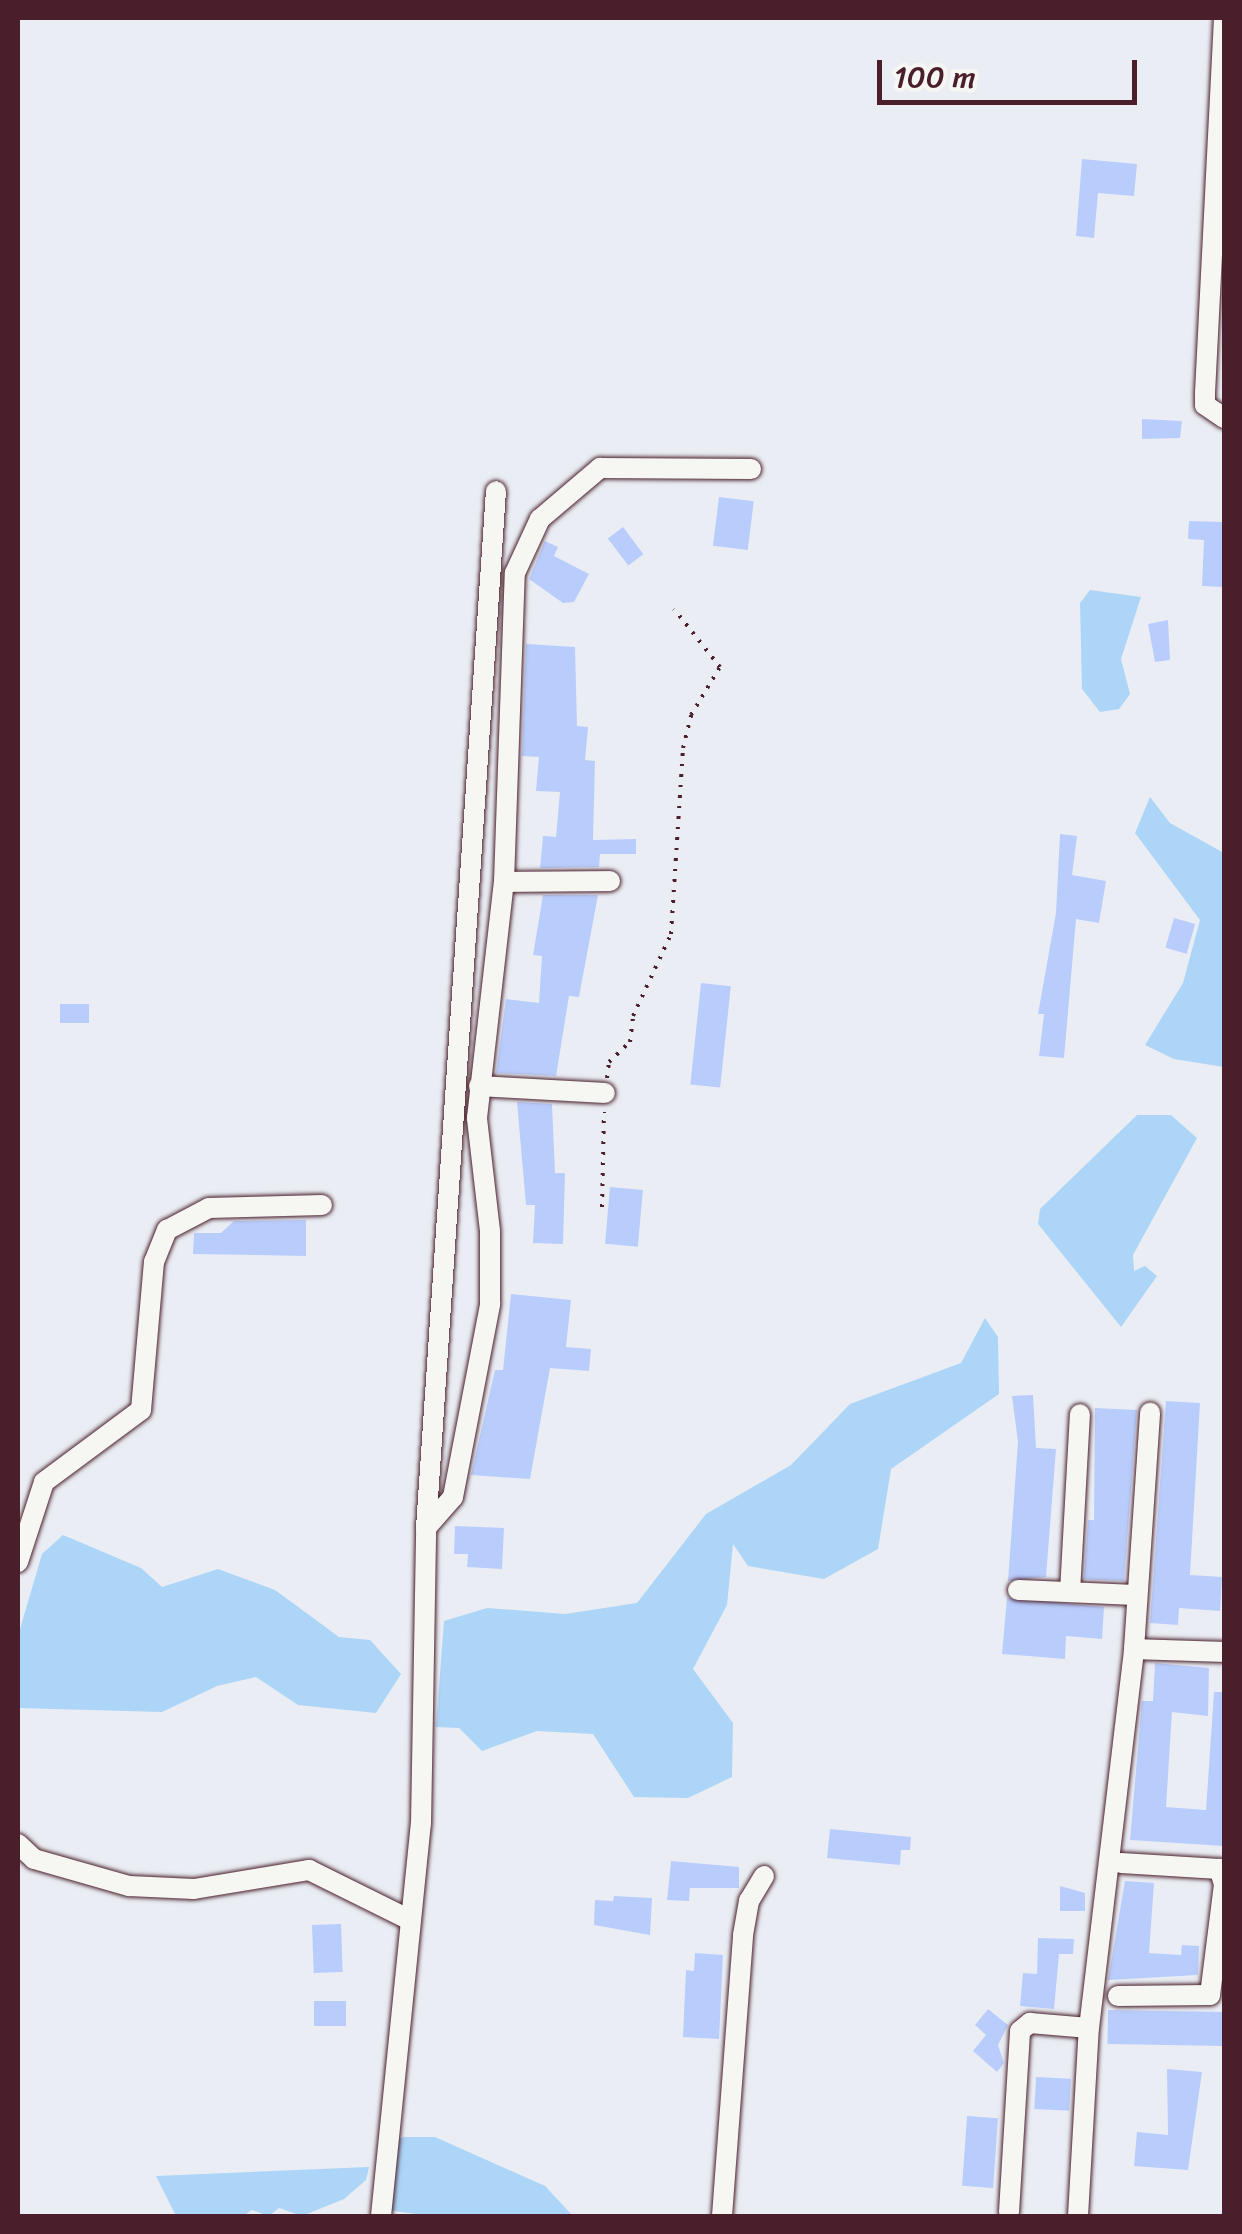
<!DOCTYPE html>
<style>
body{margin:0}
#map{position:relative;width:1242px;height:2234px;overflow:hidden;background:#eaeef4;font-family:Sriracha,sans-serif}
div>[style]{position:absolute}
.water>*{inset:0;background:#acd5f7}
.building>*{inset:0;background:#b9cdfc;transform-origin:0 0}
.path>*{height:4px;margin-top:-2px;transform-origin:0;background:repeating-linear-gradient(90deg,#4a1f2b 0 2.5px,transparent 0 10.5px)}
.roads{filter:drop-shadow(0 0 2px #4a1f2b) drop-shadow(0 0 2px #4a1f2b)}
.minor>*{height:20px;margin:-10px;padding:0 10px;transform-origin:10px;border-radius:10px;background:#f6f6f2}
span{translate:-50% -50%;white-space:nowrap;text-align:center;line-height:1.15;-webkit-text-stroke:9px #f6f6f2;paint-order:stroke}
.frame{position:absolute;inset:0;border:20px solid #4a1f2b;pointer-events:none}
.scale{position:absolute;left:877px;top:60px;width:260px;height:45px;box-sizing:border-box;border:5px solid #4a1f2b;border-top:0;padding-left:12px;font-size:30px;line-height:35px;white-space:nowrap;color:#4a1f2b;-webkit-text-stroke:8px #f6f6f2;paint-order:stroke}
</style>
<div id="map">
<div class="water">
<div style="clip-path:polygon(1090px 590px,1141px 597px,1121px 659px,1130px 694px,1119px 709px,1100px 712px,1082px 689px,1080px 603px)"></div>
<div style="clip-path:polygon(1150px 797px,1170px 823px,1224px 853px,1224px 1067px,1174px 1059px,1145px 1045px,1183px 983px,1200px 920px,1135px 833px)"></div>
<div style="clip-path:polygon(1137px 1115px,1171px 1115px,1197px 1138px,1133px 1255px,1134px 1271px,1145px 1266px,1157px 1276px,1121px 1327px,1038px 1224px,1040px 1209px)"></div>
<div style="clip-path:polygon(985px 1318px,998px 1337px,999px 1394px,891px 1469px,878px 1549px,824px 1579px,748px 1566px,733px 1544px,727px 1605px,693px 1669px,733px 1723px,732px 1777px,688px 1798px,634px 1797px,593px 1734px,537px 1731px,482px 1751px,459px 1728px,436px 1727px,444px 1621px,487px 1608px,565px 1614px,637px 1603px,706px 1514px,791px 1465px,850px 1404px,961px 1363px)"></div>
<div style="clip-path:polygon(63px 1535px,141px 1568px,162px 1587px,218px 1569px,275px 1590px,339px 1637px,370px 1640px,401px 1674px,376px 1713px,298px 1705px,256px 1677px,217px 1686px,162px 1712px,18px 1708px,18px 1636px,42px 1554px)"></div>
<div style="clip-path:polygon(403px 2137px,435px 2137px,545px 2186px,573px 2216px,430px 2216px,387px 2210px,391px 2143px)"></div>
<div style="clip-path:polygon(369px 2167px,366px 2180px,344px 2199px,302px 2216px,279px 2208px,269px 2216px,252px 2210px,243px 2216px,176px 2216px,156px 2176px)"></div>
</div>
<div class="building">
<div style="clip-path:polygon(1082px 159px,1137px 164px,1134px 196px,1098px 193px,1094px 238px,1076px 236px)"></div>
<div style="clip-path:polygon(1142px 419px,1182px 421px,1180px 438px,1142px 439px)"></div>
<div style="left:719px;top:497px;width:35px;height:49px;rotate:7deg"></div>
<div style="clip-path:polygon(1189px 521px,1224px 522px,1224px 587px,1202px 586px,1204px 540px,1188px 539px)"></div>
<div style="left:623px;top:527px;width:34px;height:19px;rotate:53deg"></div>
<div style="clip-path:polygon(545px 541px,558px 547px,554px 556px,589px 574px,574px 602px,563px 603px,529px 579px)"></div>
<div style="clip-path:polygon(1168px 620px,1170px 660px,1155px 662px,1148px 624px)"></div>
<div style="clip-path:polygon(526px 644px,575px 647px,577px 726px,588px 727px,585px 760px,595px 761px,593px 840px,636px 839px,636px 854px,600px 854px,599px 867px,540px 868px,543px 836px,556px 837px,560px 792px,536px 791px,539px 757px,522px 756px)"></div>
<div style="clip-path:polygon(1060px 834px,1077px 836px,1072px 875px,1106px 881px,1099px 923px,1076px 919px,1064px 1058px,1039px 1056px,1044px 1014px,1038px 1014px,1056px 913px)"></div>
<div style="clip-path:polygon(543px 895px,598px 895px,579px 997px,569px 996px,556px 1076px,496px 1073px,506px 999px,539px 1003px,542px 956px,533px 955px)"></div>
<div style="left:1174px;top:918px;width:22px;height:31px;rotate:16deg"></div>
<div style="left:701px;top:983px;width:30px;height:102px;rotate:6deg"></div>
<div style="left:60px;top:1004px;width:29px;height:19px"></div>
<div style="clip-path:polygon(517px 1102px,552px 1104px,555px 1173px,565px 1173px,563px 1244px,533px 1243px,535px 1205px,526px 1205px)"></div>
<div style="left:610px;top:1187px;width:33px;height:57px;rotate:5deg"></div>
<div style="clip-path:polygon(306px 1220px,306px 1256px,193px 1254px,194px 1233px,221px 1233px,234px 1221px)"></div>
<div style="clip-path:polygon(511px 1294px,571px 1300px,566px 1347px,591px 1349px,589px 1371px,550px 1368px,530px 1479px,471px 1475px,495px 1370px,503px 1370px)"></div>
<div style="clip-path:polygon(1033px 1395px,1036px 1448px,1056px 1449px,1046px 1577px,1008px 1581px,1018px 1442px,1012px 1396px)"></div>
<div style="clip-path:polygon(1166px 1401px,1200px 1403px,1190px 1575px,1222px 1577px,1220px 1611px,1179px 1608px,1178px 1625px,1150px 1623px)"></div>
<div style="clip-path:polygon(1095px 1408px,1137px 1410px,1124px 1581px,1084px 1579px,1088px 1520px,1094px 1520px)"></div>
<div style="clip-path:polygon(455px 1526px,504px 1528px,502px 1569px,467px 1567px,468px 1554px,454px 1554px)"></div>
<div style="clip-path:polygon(1007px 1598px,1104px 1607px,1102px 1639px,1066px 1636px,1065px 1659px,1002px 1654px)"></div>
<div style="clip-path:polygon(1155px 1663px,1209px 1668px,1208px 1716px,1172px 1712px,1166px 1807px,1206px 1810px,1214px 1692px,1224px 1692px,1224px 1846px,1130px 1840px,1142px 1701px,1153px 1701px)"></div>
<div style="clip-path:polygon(830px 1829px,911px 1837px,910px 1850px,901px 1850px,900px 1865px,827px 1858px)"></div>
<div style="clip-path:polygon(671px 1861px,739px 1867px,739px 1888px,690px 1888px,689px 1901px,667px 1900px)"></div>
<div style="clip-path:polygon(1125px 1881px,1154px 1883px,1149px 1953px,1181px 1955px,1182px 1945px,1199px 1946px,1198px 1975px,1108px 1980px)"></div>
<div style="clip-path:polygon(1060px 1886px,1085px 1893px,1085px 1911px,1060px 1911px)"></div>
<div style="clip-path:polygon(614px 1896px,652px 1898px,650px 1935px,594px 1925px,595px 1900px,613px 1901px)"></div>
<div style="left:341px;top:1924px;width:48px;height:29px;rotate:88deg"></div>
<div style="clip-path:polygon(1038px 1938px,1074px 1939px,1073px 1954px,1059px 1954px,1054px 2009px,1020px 2006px,1023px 1973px,1037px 1974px)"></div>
<div style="clip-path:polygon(695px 1953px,723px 1955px,719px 2039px,683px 2037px,686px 1970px,694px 1971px)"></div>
<div style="left:314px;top:2001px;width:32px;height:25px"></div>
<div style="clip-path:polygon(988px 2009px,1008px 2025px,998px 2045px,1004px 2063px,997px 2072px,973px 2051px,986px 2035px,975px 2025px)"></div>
<div style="left:1108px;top:2010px;width:116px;height:34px;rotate:1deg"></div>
<div style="clip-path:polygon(1167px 2069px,1202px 2072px,1188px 2170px,1134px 2166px,1137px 2132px,1168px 2135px)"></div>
<div style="left:1036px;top:2077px;width:35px;height:32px;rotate:3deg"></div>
<div style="left:967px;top:2116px;width:31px;height:70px;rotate:4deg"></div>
</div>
<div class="path">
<div style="left:607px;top:1078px;width:16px;rotate:-83deg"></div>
<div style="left:609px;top:1062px;width:29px;rotate:-44deg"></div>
<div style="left:630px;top:1042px;width:26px;rotate:-83deg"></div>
<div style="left:633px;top:1016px;width:90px;rotate:-65.1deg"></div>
<div style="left:671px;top:934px;width:186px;rotate:-86.3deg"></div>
<div style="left:683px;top:748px;width:34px;rotate:-76deg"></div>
<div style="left:691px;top:715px;width:56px;rotate:-58.9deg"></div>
<div style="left:720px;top:667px;width:74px;rotate:-128.4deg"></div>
<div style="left:602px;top:1207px;width:95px;rotate:-88.8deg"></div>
</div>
<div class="roads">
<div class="minor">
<div style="left:1224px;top:18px;width:375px;rotate:92.9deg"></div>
<div style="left:1205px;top:393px;width:12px;rotate:90deg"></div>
<div style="left:1205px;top:405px;width:23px;rotate:34deg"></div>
<div style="left:504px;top:882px;width:106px;rotate:-0.5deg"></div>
<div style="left:479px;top:1086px;width:126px;rotate:3.2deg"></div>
<div style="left:426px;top:1528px;width:41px;rotate:-48.9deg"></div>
<div style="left:453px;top:1497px;width:197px;rotate:-79.1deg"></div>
<div style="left:490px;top:1304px;width:73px;rotate:-90deg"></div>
<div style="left:490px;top:1231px;width:114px;rotate:-96.6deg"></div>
<div style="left:477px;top:1118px;width:238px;rotate:-83.5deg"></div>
<div style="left:504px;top:882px;width:309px;rotate:-88deg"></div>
<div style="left:515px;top:573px;width:60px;rotate:-65.2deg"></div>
<div style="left:540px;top:519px;width:79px;rotate:-40.4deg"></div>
<div style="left:600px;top:468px;width:151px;rotate:0.4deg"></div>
<div style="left:18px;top:1562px;width:84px;rotate:-72deg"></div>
<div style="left:44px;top:1482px;width:121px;rotate:-36.6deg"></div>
<div style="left:141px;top:1410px;width:149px;rotate:-85deg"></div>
<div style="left:154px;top:1262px;width:35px;rotate:-68deg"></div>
<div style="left:167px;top:1230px;width:47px;rotate:-27.6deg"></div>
<div style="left:209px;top:1208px;width:113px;rotate:-1.5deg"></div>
<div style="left:1018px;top:1590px;width:119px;rotate:2.4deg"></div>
<div style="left:1070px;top:1592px;width:178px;rotate:-86.8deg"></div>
<div style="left:1134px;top:1649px;width:90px;rotate:1.9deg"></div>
<div style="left:18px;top:1844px;width:22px;rotate:43deg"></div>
<div style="left:34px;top:1859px;width:99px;rotate:15.9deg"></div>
<div style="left:129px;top:1886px;width:65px;rotate:2.6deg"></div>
<div style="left:194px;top:1889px;width:117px;rotate:-9.4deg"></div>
<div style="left:309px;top:1870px;width:110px;rotate:26.3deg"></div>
<div style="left:1118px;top:1996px;width:92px;rotate:-0.6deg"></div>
<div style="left:1210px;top:1995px;width:112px;rotate:-82.8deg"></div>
<div style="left:1224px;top:1884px;width:16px;rotate:-108deg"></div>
<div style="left:1219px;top:1869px;width:98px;rotate:-176.5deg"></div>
<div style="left:1009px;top:2212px;width:181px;rotate:-86.5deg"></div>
<div style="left:1020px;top:2031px;width:13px;rotate:-39deg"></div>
<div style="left:1030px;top:2023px;width:59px;rotate:4.8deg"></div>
<div style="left:381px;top:2216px;width:394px;rotate:-84.2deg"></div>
<div style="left:421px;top:1824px;width:296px;rotate:-89deg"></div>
<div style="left:426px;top:1528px;width:1039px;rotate:-86.14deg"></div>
<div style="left:722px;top:2216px;width:282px;rotate:-85.7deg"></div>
<div style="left:743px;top:1935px;width:35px;rotate:-80deg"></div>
<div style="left:749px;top:1901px;width:29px;rotate:-59deg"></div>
<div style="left:1078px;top:2216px;width:188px;rotate:-86.7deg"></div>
<div style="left:1089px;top:2028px;width:382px;rotate:-83.2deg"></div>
<div style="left:1134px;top:1649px;width:237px;rotate:-86.1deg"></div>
</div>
</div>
<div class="frame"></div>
<div class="scale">100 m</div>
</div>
